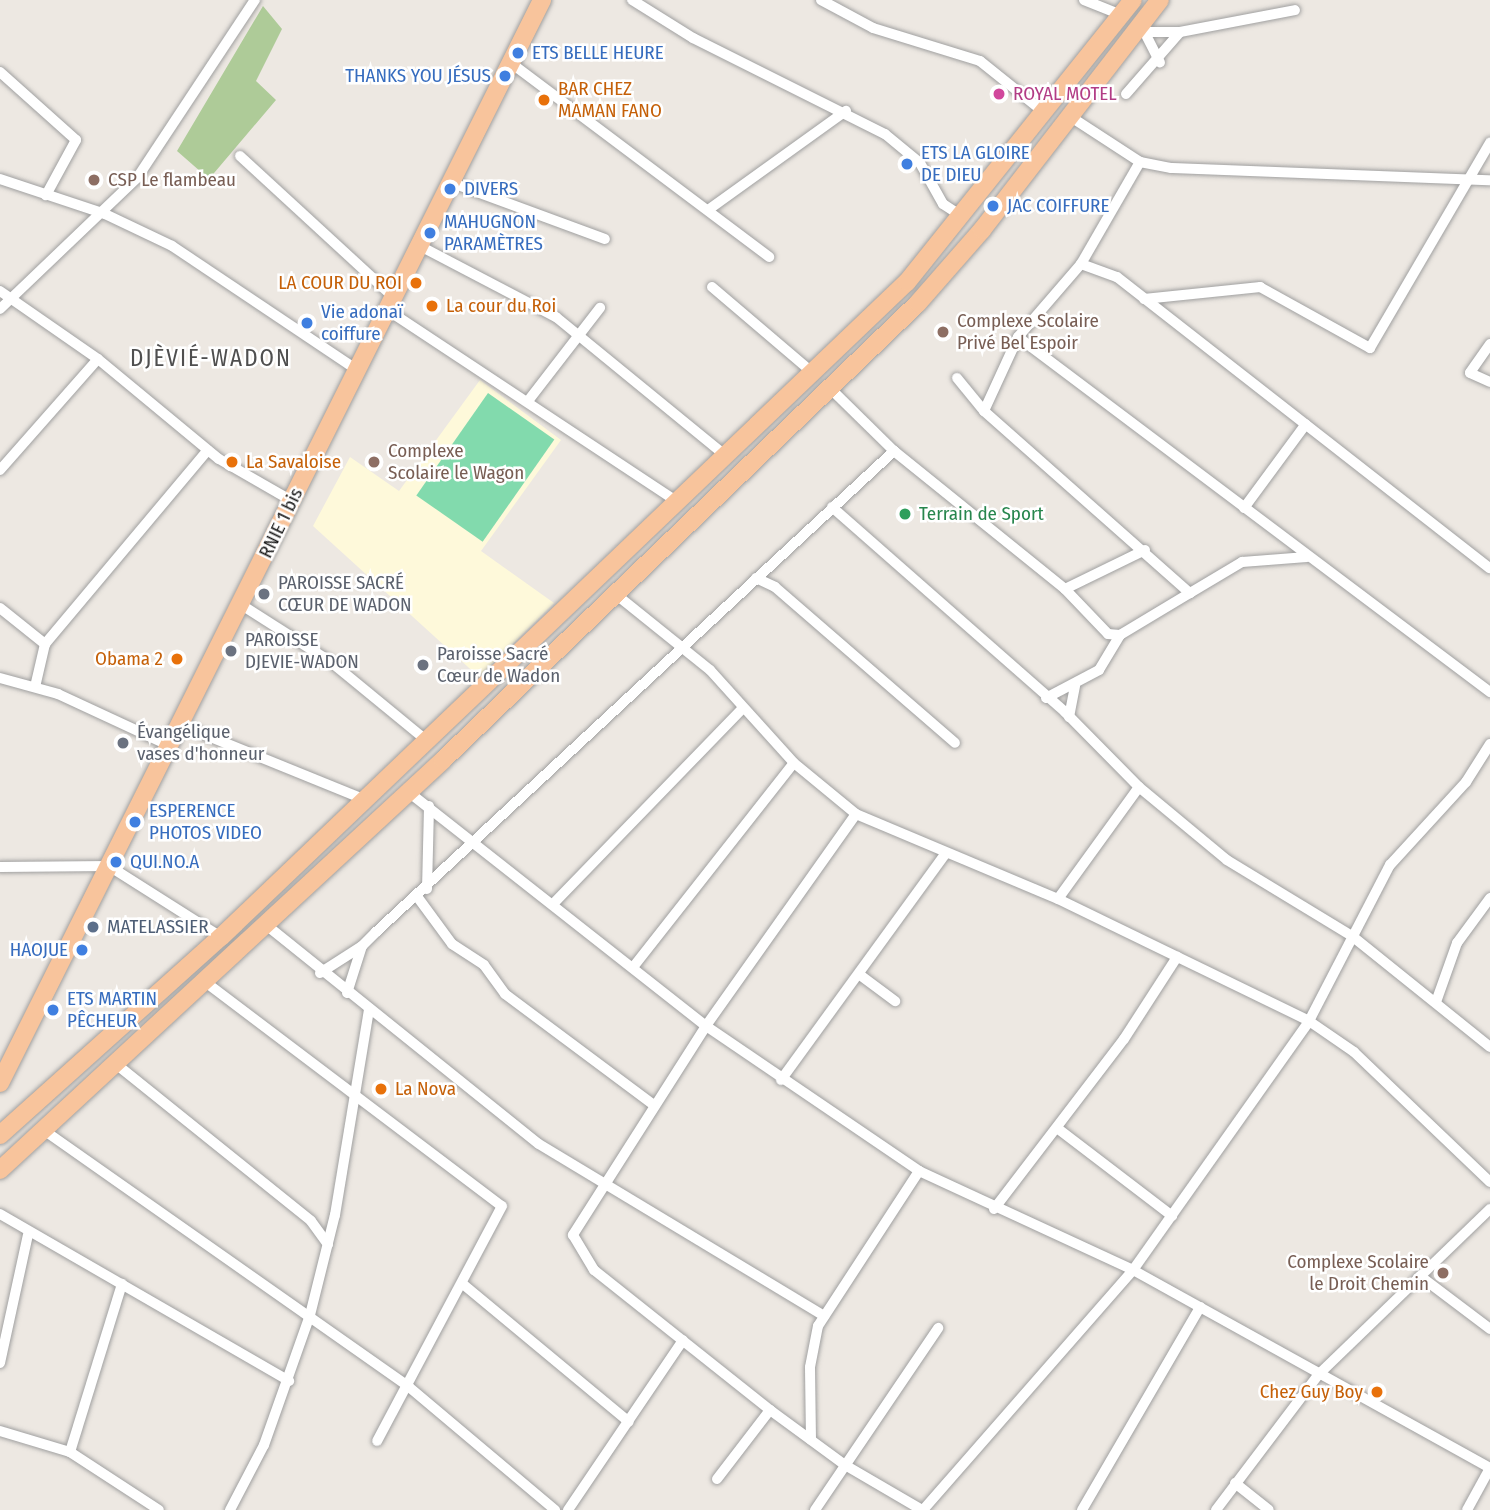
<!DOCTYPE html>
<meta charset="utf-8">
<style>
body{margin:0}
#map{position:relative;width:1490px;height:1510px;overflow:hidden;background:#ede8e2;font-family:"Fira Sans Condensed",sans-serif}
div>[style]{position:absolute}
.education>*{inset:0;background:#fef9da}
.forest>*{inset:0;background:#aecb98}
.pitch>*{inset:0;background:#82daad;transform-origin:0 0}
.roads{filter:drop-shadow(0 0 2px #a0a0a0) drop-shadow(0 0 2px #a0a0a0)}
.minor>*{height:10px;margin:-5px;padding:0 5px;transform-origin:5px;border-radius:5px;background:#fff}
.primary>*{height:18px;margin:-9px;padding:0 9px;transform-origin:9px;border-radius:9px;background:#f8c49c}
.dots>*{width:19px;height:19px;translate:-50% -50%;box-sizing:border-box;border:4px solid #fff;border-radius:50%}
span{translate:-50% -50%;white-space:nowrap;text-align:center;line-height:1.15;-webkit-text-stroke:5px #fff;paint-order:stroke}
.shop-label{font-size:19px;color:#366cbe}
.left{translate:0 -50%;text-align:left}
.right{translate:-100% -50%;text-align:right}
.food-label{font-size:19px;color:#c56008}
.hotel-label{font-size:19px;color:#b23c85}
.education-label{font-size:19px;color:#785e54}
.leisure-label{font-size:19px;color:#27864d}
.street-label{font-size:19px;color:#1c1c1c}
.worship-label{font-size:19px;color:#5b616d}
.service-label{font-size:19px;color:#4e5e75}
.quarter-label{font-size:23px;color:#4f4f4f;letter-spacing:2px}
</style>
<div id="map">
<div class="education">
<div style="clip-path:polygon(480px 380px,561px 440px,481px 551px,554px 603px,479px 677px,313px 526px,350px 457px,399px 491px)"></div>
</div>
<div class="forest">
<div style="clip-path:polygon(263px 6px,282px 29px,256px 81px,276px 100px,209px 179px,177px 151px)"></div>
</div>
<div class="pitch">
<div style="left:488px;top:393px;width:81px;height:125px;rotate:35deg"></div>
</div>
<div class="roads">
<div class="minor">
<div style="left:632px;top:0;width:72px;rotate:31.9deg"></div>
<div style="left:693px;top:38px;width:215px;rotate:26.6deg"></div>
<div style="left:885px;top:134px;width:45px;rotate:39.6deg"></div>
<div style="left:920px;top:163px;width:47px;rotate:60.7deg"></div>
<div style="left:943px;top:204px;width:24px;rotate:33deg"></div>
<div style="left:821px;top:0;width:59px;rotate:28.3deg"></div>
<div style="left:873px;top:28px;width:112px;rotate:17.1deg"></div>
<div style="left:980px;top:61px;width:83px;rotate:38.7deg"></div>
<div style="left:1084px;top:0;width:40px;rotate:22deg"></div>
<div style="left:1136px;top:32px;width:44px"></div>
<div style="left:1180px;top:32px;width:117px;rotate:-10.8deg"></div>
<div style="left:1145px;top:33px;width:33px;rotate:63deg"></div>
<div style="left:511px;top:63px;width:323px;rotate:36.9deg"></div>
<div style="left:0;top:72px;width:102px;rotate:41.8deg"></div>
<div style="left:76px;top:140px;width:63px;rotate:118.6deg"></div>
<div style="left:1126px;top:94px;width:82px;rotate:-48.9deg"></div>
<div style="left:1071px;top:117px;width:82px;rotate:33.1deg"></div>
<div style="left:1140px;top:162px;width:32px;rotate:11deg"></div>
<div style="left:1171px;top:168px;width:319px;rotate:2.2deg"></div>
<div style="left:240px;top:156px;width:207px;rotate:42.6deg"></div>
<div style="left:0;top:179px;width:111px;rotate:18.4deg"></div>
<div style="left:105px;top:214px;width:74px;rotate:25.5deg"></div>
<div style="left:172px;top:246px;width:221px;rotate:33.8deg"></div>
<div style="left:450px;top:182px;width:165px;rotate:20.2deg"></div>
<div style="left:708px;top:210px;width:170px;rotate:-35.7deg"></div>
<div style="left:418px;top:245px;width:156px;rotate:27.6deg"></div>
<div style="left:556px;top:317px;width:221px;rotate:39.3deg"></div>
<div style="left:1081px;top:264px;width:38px;rotate:20deg"></div>
<div style="left:1117px;top:277px;width:473px;rotate:38deg"></div>
<div style="left:712px;top:287px;width:133px;rotate:40.4deg"></div>
<div style="left:0;top:291px;width:119px;rotate:34.8deg"></div>
<div style="left:98px;top:359px;width:157px;rotate:39.6deg"></div>
<div style="left:219px;top:459px;width:84px;rotate:29.9deg"></div>
<div style="left:1144px;top:299px;width:117px;rotate:-5.9deg"></div>
<div style="left:1260px;top:287px;width:126px;rotate:29deg"></div>
<div style="left:1370px;top:348px;width:238px;rotate:-59.7deg"></div>
<div style="left:0;top:309px;width:190px;rotate:-43.7deg"></div>
<div style="left:137px;top:178px;width:214px;rotate:-56.5deg"></div>
<div style="left:386px;top:309px;width:350px;rotate:33.5deg"></div>
<div style="left:1018px;top:337px;width:591px;rotate:36.95deg"></div>
<div style="left:1490px;top:344px;width:35px;rotate:125deg"></div>
<div style="left:1470px;top:373px;width:22px;rotate:24deg"></div>
<div style="left:957px;top:378px;width:43px;rotate:50.7deg"></div>
<div style="left:984px;top:411px;width:275px;rotate:41.5deg"></div>
<div style="left:1190px;top:593px;width:61px;rotate:-30.8deg"></div>
<div style="left:1242px;top:562px;width:65px;rotate:-4.4deg"></div>
<div style="left:528px;top:401px;width:118px;rotate:-52.3deg"></div>
<div style="left:984px;top:411px;width:81px;rotate:-65.3deg"></div>
<div style="left:1018px;top:337px;width:96px;rotate:-49.2deg"></div>
<div style="left:1081px;top:264px;width:118px;rotate:-60deg"></div>
<div style="left:894px;top:451px;width:220px;rotate:38.9deg"></div>
<div style="left:1065px;top:589px;width:62px;rotate:46.3deg"></div>
<div style="left:1108px;top:634px;width:12px;rotate:5deg"></div>
<div style="left:1120px;top:635px;width:82px;rotate:-31deg"></div>
<div style="left:0;top:470px;width:148px;rotate:-48.6deg"></div>
<div style="left:832px;top:507px;width:310px;rotate:41.3deg"></div>
<div style="left:1065px;top:712px;width:105px;rotate:45.4deg"></div>
<div style="left:1139px;top:787px;width:138px;rotate:125.9deg"></div>
<div style="left:1244px;top:508px;width:104px;rotate:-53.6deg"></div>
<div style="left:756px;top:578px;width:21px;rotate:25deg"></div>
<div style="left:775px;top:587px;width:238px;rotate:40.9deg"></div>
<div style="left:1065px;top:589px;width:89px;rotate:-26deg"></div>
<div style="left:613px;top:592px;width:124px;rotate:38.8deg"></div>
<div style="left:710px;top:670px;width:125px;rotate:47.9deg"></div>
<div style="left:794px;top:763px;width:80px;rotate:39.4deg"></div>
<div style="left:856px;top:814px;width:219px;rotate:22.8deg"></div>
<div style="left:1058px;top:899px;width:279px;rotate:25.9deg"></div>
<div style="left:1309px;top:1021px;width:55px;rotate:34.6deg"></div>
<div style="left:1354px;top:1052px;width:188px;rotate:43.7deg"></div>
<div style="left:240px;top:604px;width:108px;rotate:32.5deg"></div>
<div style="left:331px;top:662px;width:123px;rotate:39.4deg"></div>
<div style="left:0;top:608px;width:58px;rotate:38.7deg"></div>
<div style="left:0;top:678px;width:60px;rotate:15.4deg"></div>
<div style="left:58px;top:694px;width:123px;rotate:24.9deg"></div>
<div style="left:35px;top:687px;width:44px;rotate:-76.9deg"></div>
<div style="left:45px;top:644px;width:253px;rotate:-50deg"></div>
<div style="left:1046px;top:698px;width:60px;rotate:-27.8deg"></div>
<div style="left:1099px;top:670px;width:41px;rotate:-59deg"></div>
<div style="left:1069px;top:717px;width:32px;rotate:-79deg"></div>
<div style="left:181px;top:725px;width:196px;rotate:22.1deg"></div>
<div style="left:1139px;top:787px;width:114px;rotate:39.7deg"></div>
<div style="left:1227px;top:860px;width:146px;rotate:31.3deg"></div>
<div style="left:1352px;top:936px;width:177px;rotate:38.8deg"></div>
<div style="left:406px;top:790px;width:382px;rotate:38.2deg"></div>
<div style="left:706px;top:1026px;width:258px;rotate:34.2deg"></div>
<div style="left:919px;top:1171px;width:236px;rotate:24.8deg"></div>
<div style="left:1133px;top:1270px;width:408px;rotate:29deg"></div>
<div style="left:1490px;top:1468px;width:48px;rotate:118.7deg"></div>
<div style="left:856px;top:814px;width:260px;rotate:125.3deg"></div>
<div style="left:706px;top:1026px;width:248px;rotate:122.5deg"></div>
<div style="left:573px;top:1235px;width:41px;rotate:59deg"></div>
<div style="left:594px;top:1270px;width:225px;rotate:38.5deg"></div>
<div style="left:770px;top:1410px;width:93px;rotate:36.3deg"></div>
<div style="left:845px;top:1465px;width:89px;rotate:30.3deg"></div>
<div style="left:0;top:867px;width:109px;rotate:-0.5deg"></div>
<div style="left:109px;top:866px;width:133px;rotate:32.4deg"></div>
<div style="left:427px;top:889px;width:83px;rotate:-88.6deg"></div>
<div style="left:416px;top:895px;width:61px;rotate:53.7deg"></div>
<div style="left:452px;top:944px;width:38px;rotate:33deg"></div>
<div style="left:484px;top:965px;width:36px;rotate:54deg"></div>
<div style="left:505px;top:994px;width:186px;rotate:36.7deg"></div>
<div style="left:553px;top:904px;width:273px;rotate:-45.9deg"></div>
<div style="left:265px;top:924px;width:351px;rotate:38.8deg"></div>
<div style="left:539px;top:1144px;width:333px;rotate:31.1deg"></div>
<div style="left:634px;top:966px;width:258px;rotate:-51.8deg"></div>
<div style="left:320px;top:973px;width:50px;rotate:-32.7deg"></div>
<div style="left:860px;top:975px;width:44px;rotate:36.6deg"></div>
<div style="left:204px;top:981px;width:373px;rotate:37.1deg"></div>
<div style="left:502px;top:1206px;width:266px;rotate:118deg"></div>
<div style="left:347px;top:993px;width:49px;rotate:-72.3deg"></div>
<div style="left:362px;top:946px;width:20px;rotate:-45deg"></div>
<div style="left:376px;top:932px;width:707px;rotate:-42.88deg"></div>
<div style="left:894px;top:451px;width:88px;rotate:-135.5deg"></div>
<div style="left:1436px;top:1002px;width:63px;rotate:-70.4deg"></div>
<div style="left:1457px;top:943px;width:56px;rotate:-53.7deg"></div>
<div style="left:116px;top:1064px;width:250px;rotate:38.8deg"></div>
<div style="left:311px;top:1221px;width:29px;rotate:54deg"></div>
<div style="left:781px;top:1080px;width:279px;rotate:-54deg"></div>
<div style="left:1057px;top:1128px;width:145px;rotate:37.4deg"></div>
<div style="left:45px;top:1131px;width:445px;rotate:35.1deg"></div>
<div style="left:409px;top:1387px;width:191px;rotate:40.1deg"></div>
<div style="left:994px;top:1209px;width:214px;rotate:-52.6deg"></div>
<div style="left:1124px;top:1039px;width:98px;rotate:-57.1deg"></div>
<div style="left:0;top:1214px;width:334px;rotate:30deg"></div>
<div style="left:1420px;top:1276px;width:88px;rotate:37.1deg"></div>
<div style="left:464px;top:1285px;width:214px;rotate:39.7deg"></div>
<div style="left:0;top:1363px;width:131px;rotate:-77.7deg"></div>
<div style="left:0;top:1431px;width:73px;rotate:16.7deg"></div>
<div style="left:70px;top:1452px;width:106px;rotate:33.1deg"></div>
<div style="left:811px;top:1440px;width:73px;rotate:-90.8deg"></div>
<div style="left:810px;top:1367px;width:42px;rotate:-79deg"></div>
<div style="left:818px;top:1326px;width:185px;rotate:-56.9deg"></div>
<div style="left:70px;top:1452px;width:176px;rotate:-72.8deg"></div>
<div style="left:717px;top:1479px;width:87px;rotate:-52.5deg"></div>
<div style="left:1235px;top:1483px;width:43px;rotate:38.5deg"></div>
<div style="left:230px;top:1510px;width:73px;rotate:-62.4deg"></div>
<div style="left:264px;top:1445px;width:138px;rotate:-70.5deg"></div>
<div style="left:310px;top:1315px;width:103px;rotate:-76deg"></div>
<div style="left:335px;top:1215px;width:209px;rotate:-80.6deg"></div>
<div style="left:568px;top:1510px;width:205px;rotate:-55.9deg"></div>
<div style="left:815px;top:1510px;width:220px;rotate:-55.9deg"></div>
<div style="left:923px;top:1510px;width:319px;rotate:-48.8deg"></div>
<div style="left:1133px;top:1270px;width:305px;rotate:-54.7deg"></div>
<div style="left:1309px;top:1021px;width:176px;rotate:-62.6deg"></div>
<div style="left:1390px;top:865px;width:113px;rotate:-47.5deg"></div>
<div style="left:1466px;top:782px;width:45px;rotate:-57.7deg"></div>
<div style="left:1082px;top:1510px;width:235px;rotate:-59.8deg"></div>
<div style="left:1216px;top:1510px;width:169px;rotate:-52.9deg"></div>
<div style="left:1318px;top:1375px;width:239px;rotate:-44deg"></div>
</div>
<div class="primary">
<div style="left:0;top:1083px;width:1211px;rotate:-63.41deg"></div>
<div style="left:0;top:1135px;width:297px;rotate:-41.9deg"></div>
<div style="left:221px;top:937px;width:948px;rotate:-43.68deg"></div>
<div style="left:907px;top:282px;width:361px;rotate:-51.3deg"></div>
<div style="left:0;top:1170px;width:604px;rotate:-42.78deg"></div>
<div style="left:443px;top:760px;width:659px;rotate:-43.89deg"></div>
<div style="left:918px;top:303px;width:97px;rotate:-48.8deg"></div>
<div style="left:982px;top:230px;width:291px;rotate:-52.3deg"></div>
</div>
</div>
<div class="dots">
<div style="left:518px;top:53px;background:#3f7fe0"></div>
<div style="left:505px;top:76px;background:#3f7fe0"></div>
<div style="left:999px;top:94px;background:#d1479c"></div>
<div style="left:544px;top:100px;background:#e8710a"></div>
<div style="left:907px;top:164px;background:#3f7fe0"></div>
<div style="left:94px;top:180px;background:#8d6e63"></div>
<div style="left:450px;top:189px;background:#3f7fe0"></div>
<div style="left:993px;top:206px;background:#3f7fe0"></div>
<div style="left:430px;top:233px;background:#3f7fe0"></div>
<div style="left:416px;top:283px;background:#e8710a"></div>
<div style="left:432px;top:306px;background:#e8710a"></div>
<div style="left:307px;top:323px;background:#3f7fe0"></div>
<div style="left:943px;top:332px;background:#8d6e63"></div>
<div style="left:232px;top:462px;background:#e8710a"></div>
<div style="left:374px;top:462px;background:#8d6e63"></div>
<div style="left:905px;top:514px;background:#2e9e5b"></div>
<div style="left:264px;top:594px;background:#6b7280"></div>
<div style="left:231px;top:651px;background:#6b7280"></div>
<div style="left:177px;top:659px;background:#e8710a"></div>
<div style="left:423px;top:665px;background:#6b7280"></div>
<div style="left:123px;top:743px;background:#6b7280"></div>
<div style="left:135px;top:822px;background:#3f7fe0"></div>
<div style="left:116px;top:862px;background:#3f7fe0"></div>
<div style="left:93px;top:927px;background:#5c6f8a"></div>
<div style="left:82px;top:950px;background:#3f7fe0"></div>
<div style="left:53px;top:1010px;background:#3f7fe0"></div>
<div style="left:381px;top:1089px;background:#e8710a"></div>
<div style="left:1443px;top:1273px;background:#8d6e63"></div>
<div style="left:1377px;top:1392px;background:#e8710a"></div>
</div>
<div class="shop-label">
<span class="left" style="left:532px;top:53px">ETS BELLE HEURE</span>
<span class="right" style="left:491px;top:76px">THANKS YOU JÉSUS</span>
<span class="left" style="left:921px;top:164px">ETS LA GLOIRE<br>DE DIEU</span>
<span class="left" style="left:464px;top:189px">DIVERS</span>
<span class="left" style="left:1007px;top:206px">JAC COIFFURE</span>
<span class="left" style="left:444px;top:233px">MAHUGNON<br>PARAMÈTRES</span>
<span class="left" style="left:321px;top:323px">Vie adonaï<br>coiffure</span>
<span class="left" style="left:149px;top:822px">ESPERENCE<br>PHOTOS VIDEO</span>
<span class="left" style="left:130px;top:862px">QUI.NO.A</span>
<span class="right" style="left:68px;top:950px">HAOJUE</span>
<span class="left" style="left:67px;top:1010px">ETS MARTIN<br>PÊCHEUR</span>
</div>
<div class="food-label">
<span class="left" style="left:558px;top:100px">BAR CHEZ<br>MAMAN FANO</span>
<span class="right" style="left:402px;top:283px">LA COUR DU ROI</span>
<span class="left" style="left:446px;top:306px">La cour du Roi</span>
<span class="left" style="left:246px;top:462px">La Savaloise</span>
<span class="right" style="left:163px;top:659px">Obama 2</span>
<span class="left" style="left:395px;top:1089px">La Nova</span>
<span class="right" style="left:1363px;top:1392px">Chez Guy Boy</span>
</div>
<div class="hotel-label">
<span class="left" style="left:1013px;top:94px">ROYAL MOTEL</span>
</div>
<div class="education-label">
<span class="left" style="left:108px;top:180px">CSP Le flambeau</span>
<span class="left" style="left:957px;top:332px">Complexe Scolaire<br>Privé Bel Espoir</span>
<span class="left" style="left:388px;top:462px">Complexe<br>Scolaire le Wagon</span>
<span class="right" style="left:1429px;top:1273px">Complexe Scolaire<br>le Droit Chemin</span>
</div>
<div class="leisure-label">
<span class="left" style="left:919px;top:514px">Terrain de Sport</span>
</div>
<div class="street-label">
<span style="left:281px;top:523px;rotate:-64deg">RNIE 1 bis</span>
</div>
<div class="worship-label">
<span class="left" style="left:278px;top:594px">PAROISSE SACRÉ<br>CŒUR DE WADON</span>
<span class="left" style="left:245px;top:651px">PAROISSE<br>DJEVIE-WADON</span>
<span class="left" style="left:437px;top:665px">Paroisse Sacré<br>Cœur de Wadon</span>
<span class="left" style="left:137px;top:743px">Évangélique<br>vases d'honneur</span>
</div>
<div class="service-label">
<span class="left" style="left:107px;top:927px">MATELASSIER</span>
</div>
<div class="quarter-label">
<span style="left:211px;top:358px">DJÈVIÉ-WADON</span>
</div>
</div>
